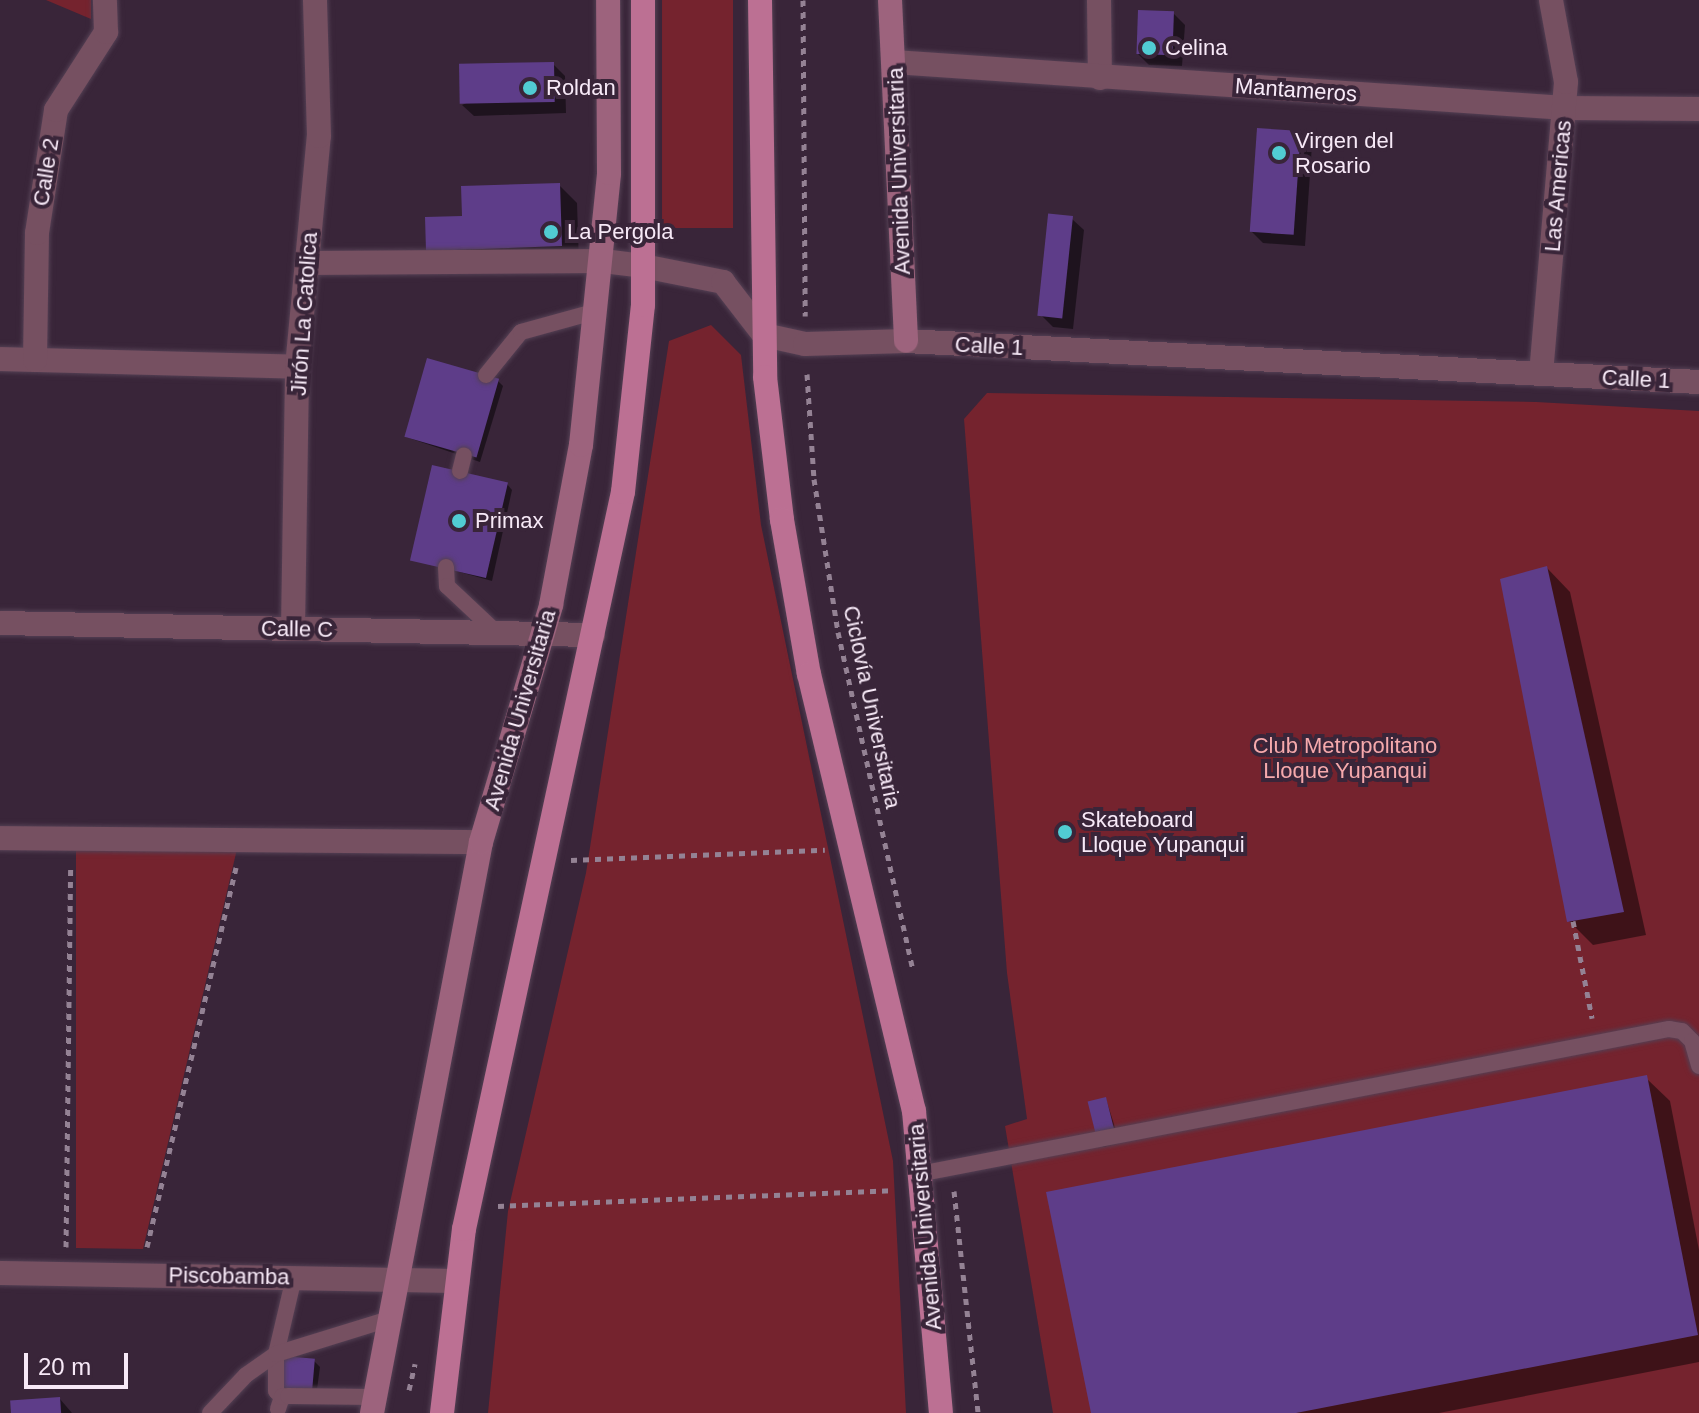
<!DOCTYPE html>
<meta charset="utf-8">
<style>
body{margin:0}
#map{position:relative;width:1699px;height:1413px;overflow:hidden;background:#392539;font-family:Helvetica,sans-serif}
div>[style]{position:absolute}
.green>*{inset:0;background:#75232e;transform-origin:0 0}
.shadow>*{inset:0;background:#0007}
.building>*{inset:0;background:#5e3d89;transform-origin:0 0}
.path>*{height:5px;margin-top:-2.5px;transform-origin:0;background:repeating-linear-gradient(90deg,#948294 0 6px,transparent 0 12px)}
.roads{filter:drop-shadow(0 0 2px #544054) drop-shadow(0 0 2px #544054)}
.service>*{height:16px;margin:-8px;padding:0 8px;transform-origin:8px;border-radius:8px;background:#765061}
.minor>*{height:24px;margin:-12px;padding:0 12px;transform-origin:12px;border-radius:12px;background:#765061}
.tertiary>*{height:24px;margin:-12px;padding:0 12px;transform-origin:12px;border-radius:12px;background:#765061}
.secondary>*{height:24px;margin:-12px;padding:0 12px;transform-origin:12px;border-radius:12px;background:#9d637d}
.primary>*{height:24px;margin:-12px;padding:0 12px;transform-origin:12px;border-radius:12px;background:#bc7093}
.dots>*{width:22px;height:22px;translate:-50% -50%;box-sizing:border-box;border:4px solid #392539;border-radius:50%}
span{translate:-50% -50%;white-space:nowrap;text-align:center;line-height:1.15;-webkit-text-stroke:8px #392539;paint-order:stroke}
.poi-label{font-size:22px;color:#f7e9f7}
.left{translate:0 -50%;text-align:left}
.street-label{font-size:22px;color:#f7e9f7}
.park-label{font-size:22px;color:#f6a9ac}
.scale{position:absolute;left:24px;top:1353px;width:104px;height:36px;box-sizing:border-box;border:4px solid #f7e9f7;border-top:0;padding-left:10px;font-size:24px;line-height:28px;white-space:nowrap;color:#f7e9f7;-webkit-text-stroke:6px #392539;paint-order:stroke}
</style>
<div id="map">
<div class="green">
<div style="clip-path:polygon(46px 0,91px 0,91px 19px)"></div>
<div style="left:662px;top:0;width:71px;height:228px"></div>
<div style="clip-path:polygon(711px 325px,741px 355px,761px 525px,893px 1161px,906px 1413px,488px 1413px,508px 1211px,586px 873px,669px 341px)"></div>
<div style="clip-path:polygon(987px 393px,1536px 402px,1699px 411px,1699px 1413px,1053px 1413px,1005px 1126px,1027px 1119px,1007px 973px,964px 419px)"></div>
<div style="clip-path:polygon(76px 849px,237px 849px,143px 1249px,76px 1248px)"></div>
</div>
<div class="shadow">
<div style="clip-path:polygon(1173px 13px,1185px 25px,1182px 66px,1149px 65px,1137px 53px)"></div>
<div style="clip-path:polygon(553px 64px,565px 76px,566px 113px,474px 116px,462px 105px)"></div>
<div style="clip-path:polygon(1301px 133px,1312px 145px,1305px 246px,1263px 243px,1251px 231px)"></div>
<div style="clip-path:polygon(559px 185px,577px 203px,579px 263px,446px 268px,464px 218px)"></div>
<div style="clip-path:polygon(1072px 219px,1084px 230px,1073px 329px,1053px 327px,1041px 315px)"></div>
<div style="clip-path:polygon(497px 380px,503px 386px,480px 462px,406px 437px)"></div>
<div style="clip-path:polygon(507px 484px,512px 490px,492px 581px,413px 559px)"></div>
<div style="clip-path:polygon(1547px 568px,1570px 592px,1646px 935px,1593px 945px,1569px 921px)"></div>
<div style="clip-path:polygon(1646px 1078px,1670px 1101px,1699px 1250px,1699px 1362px,1439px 1413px,1093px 1413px)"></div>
<div style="clip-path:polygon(1106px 1099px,1120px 1143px,1103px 1147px,1098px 1141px)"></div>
<div style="clip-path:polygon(314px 1361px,320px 1367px,316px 1397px,286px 1394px)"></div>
<div style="clip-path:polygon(60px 1399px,72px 1413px,13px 1413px)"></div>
</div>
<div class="building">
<div style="left:1138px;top:10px;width:36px;height:44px;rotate:2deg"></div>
<div style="left:554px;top:62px;width:40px;height:95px;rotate:89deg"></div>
<div style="left:1257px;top:128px;width:44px;height:104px;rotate:4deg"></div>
<div style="clip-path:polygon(560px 183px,562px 246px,426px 251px,425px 217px,462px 216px,461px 186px)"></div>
<div style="left:1073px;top:216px;width:103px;height:25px;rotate:96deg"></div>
<div style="left:427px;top:358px;width:75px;height:82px;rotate:16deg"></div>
<div style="left:432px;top:465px;width:78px;height:98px;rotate:13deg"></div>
<div style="clip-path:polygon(1547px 566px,1624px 912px,1567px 922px,1500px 579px)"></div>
<div style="clip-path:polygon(1647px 1075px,1698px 1335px,1296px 1413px,1091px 1413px,1046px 1192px)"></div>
<div style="left:1106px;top:1097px;width:42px;height:19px;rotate:76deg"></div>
<div style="left:283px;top:1356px;width:32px;height:33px;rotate:5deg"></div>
<div style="left:60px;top:1397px;width:16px;height:50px;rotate:86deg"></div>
</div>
<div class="path">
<div style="left:803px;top:0;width:316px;rotate:89.6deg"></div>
<div style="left:807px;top:374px;width:105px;rotate:86.2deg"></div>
<div style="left:814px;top:479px;width:155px;rotate:81.1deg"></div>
<div style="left:838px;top:632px;width:345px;rotate:77.5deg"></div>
<div style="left:571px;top:860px;width:254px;rotate:-2.3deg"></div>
<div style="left:1573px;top:921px;width:99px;rotate:78.9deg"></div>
<div style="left:954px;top:1191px;width:223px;rotate:83.8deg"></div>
<div style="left:498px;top:1206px;width:394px;rotate:-2.3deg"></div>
<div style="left:66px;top:1247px;width:382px;rotate:-89.3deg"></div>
<div style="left:147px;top:1247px;width:390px;rotate:-76.8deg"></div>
<div style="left:409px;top:1390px;width:27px;rotate:-77deg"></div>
</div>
<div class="roads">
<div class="service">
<div style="left:486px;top:375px;width:55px;rotate:-50.9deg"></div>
<div style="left:521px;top:332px;width:79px;rotate:-15.4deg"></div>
<div style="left:460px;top:471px;width:16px;rotate:-76deg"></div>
<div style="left:446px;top:567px;width:19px;rotate:87deg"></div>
<div style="left:447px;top:586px;width:69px;rotate:43.2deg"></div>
<div style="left:924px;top:1173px;width:759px;rotate:-10.94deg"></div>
<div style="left:1669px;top:1029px;width:13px;rotate:9deg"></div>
<div style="left:1682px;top:1031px;width:14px;rotate:45deg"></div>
<div style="left:1692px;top:1041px;width:26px;rotate:74deg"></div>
<div style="left:282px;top:1397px;width:8px;rotate:-135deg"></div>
<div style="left:276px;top:1391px;width:37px;rotate:-90deg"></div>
<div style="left:276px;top:1354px;width:79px;rotate:-76.8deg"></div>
<div style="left:278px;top:1409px;width:13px;rotate:-72deg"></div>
<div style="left:282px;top:1397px;width:6px;rotate:-9deg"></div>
<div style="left:288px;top:1396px;width:86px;rotate:0.7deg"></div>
<div style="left:210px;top:1413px;width:52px;rotate:-46.5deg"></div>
<div style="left:246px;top:1375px;width:37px;rotate:-35deg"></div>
<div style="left:276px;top:1354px;width:118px;rotate:-17.2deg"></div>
</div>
<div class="minor">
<div style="left:1099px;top:0;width:78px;rotate:89.3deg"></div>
<div style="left:894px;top:62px;width:673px;rotate:3.92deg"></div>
<div style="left:1565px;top:108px;width:134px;rotate:0.4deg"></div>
<div style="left:0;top:359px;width:297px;rotate:1.5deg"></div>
<div style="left:35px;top:360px;width:127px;rotate:-89.1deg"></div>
<div style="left:37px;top:233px;width:124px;rotate:-81.2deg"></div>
<div style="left:56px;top:110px;width:93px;rotate:-57.3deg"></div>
<div style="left:106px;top:32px;width:32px;rotate:-92deg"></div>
<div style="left:1541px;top:374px;width:293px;rotate:-85.1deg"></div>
<div style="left:1566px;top:82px;width:83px;rotate:-100.4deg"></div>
<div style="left:0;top:623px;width:593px;rotate:1.16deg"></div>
<div style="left:293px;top:629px;width:262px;rotate:-89.1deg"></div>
<div style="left:297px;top:367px;width:232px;rotate:-84.6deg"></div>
<div style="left:319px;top:136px;width:136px;rotate:-91.7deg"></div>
<div style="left:0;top:838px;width:481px;rotate:0.5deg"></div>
<div style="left:0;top:1273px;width:458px;rotate:1deg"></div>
</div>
<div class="tertiary">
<div style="left:307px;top:263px;width:296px;rotate:-0.4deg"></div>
<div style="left:603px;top:261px;width:40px;rotate:7.1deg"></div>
<div style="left:643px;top:266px;width:82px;rotate:11.3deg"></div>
<div style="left:723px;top:282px;width:67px;rotate:52.3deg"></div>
<div style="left:764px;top:335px;width:42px;rotate:12.4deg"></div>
<div style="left:805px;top:344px;width:101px;rotate:-1.7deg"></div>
<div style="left:906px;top:341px;width:794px;rotate:2.96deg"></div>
</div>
<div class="secondary">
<div style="left:890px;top:0;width:341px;rotate:87.3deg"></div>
<div style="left:372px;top:1413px;width:581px;rotate:-79.19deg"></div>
<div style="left:481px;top:842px;width:247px;rotate:-73.5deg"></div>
<div style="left:551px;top:605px;width:163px;rotate:-79.4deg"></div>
<div style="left:581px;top:445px;width:273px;rotate:-84.1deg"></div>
<div style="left:609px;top:173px;width:173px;rotate:-90.3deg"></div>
</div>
<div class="primary">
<div style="left:760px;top:0;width:377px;rotate:89.2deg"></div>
<div style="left:765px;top:377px;width:144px;rotate:83.2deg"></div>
<div style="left:782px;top:520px;width:156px;rotate:80.1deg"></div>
<div style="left:809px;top:674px;width:449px;rotate:76.5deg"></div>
<div style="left:914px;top:1111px;width:303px;rotate:84.9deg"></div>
<div style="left:442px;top:1413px;width:185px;rotate:-83.2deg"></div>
<div style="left:464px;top:1229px;width:754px;rotate:-77.83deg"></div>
<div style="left:623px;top:492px;width:188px;rotate:-83.9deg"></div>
<div style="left:643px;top:305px;width:305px;rotate:-90deg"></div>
</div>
</div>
<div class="dots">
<div style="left:1149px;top:48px;background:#51ccd3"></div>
<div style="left:530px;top:88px;background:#51ccd3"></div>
<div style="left:1279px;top:153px;background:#51ccd3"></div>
<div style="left:551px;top:232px;background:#51ccd3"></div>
<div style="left:459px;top:521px;background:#51ccd3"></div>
<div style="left:1065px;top:832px;background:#51ccd3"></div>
</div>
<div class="poi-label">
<span class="left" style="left:1165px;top:48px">Celina</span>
<span class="left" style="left:546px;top:88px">Roldan</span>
<span class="left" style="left:1295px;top:153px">Virgen del<br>Rosario</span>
<span class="left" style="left:567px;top:232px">La Pergola</span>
<span class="left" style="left:475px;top:521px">Primax</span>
<span class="left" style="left:1081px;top:832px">Skateboard<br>Lloque Yupanqui</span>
</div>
<div class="street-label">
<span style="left:1296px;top:90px;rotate:4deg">Mantameros</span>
<span style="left:899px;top:171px;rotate:-92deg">Avenida Universitaria</span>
<span style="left:46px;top:172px;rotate:-81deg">Calle 2</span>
<span style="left:1558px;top:186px;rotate:-85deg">Las Americas</span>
<span style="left:304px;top:314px;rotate:-86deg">Jirón La Catolica</span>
<span style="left:989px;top:346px;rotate:3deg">Calle 1</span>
<span style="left:1636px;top:379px;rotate:3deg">Calle 1</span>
<span style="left:297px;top:629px;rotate:1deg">Calle C</span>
<span style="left:872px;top:707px;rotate:78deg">Ciclovía Universitaria</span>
<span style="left:520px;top:710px;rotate:-74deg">Avenida Universitaria</span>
<span style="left:925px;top:1227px;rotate:-95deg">Avenida Universitaria</span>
<span style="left:229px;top:1276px;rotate:1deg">Piscobamba</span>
</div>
<div class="park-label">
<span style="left:1345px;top:758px">Club Metropolitano<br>Lloque Yupanqui</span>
</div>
<div class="scale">20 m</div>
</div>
